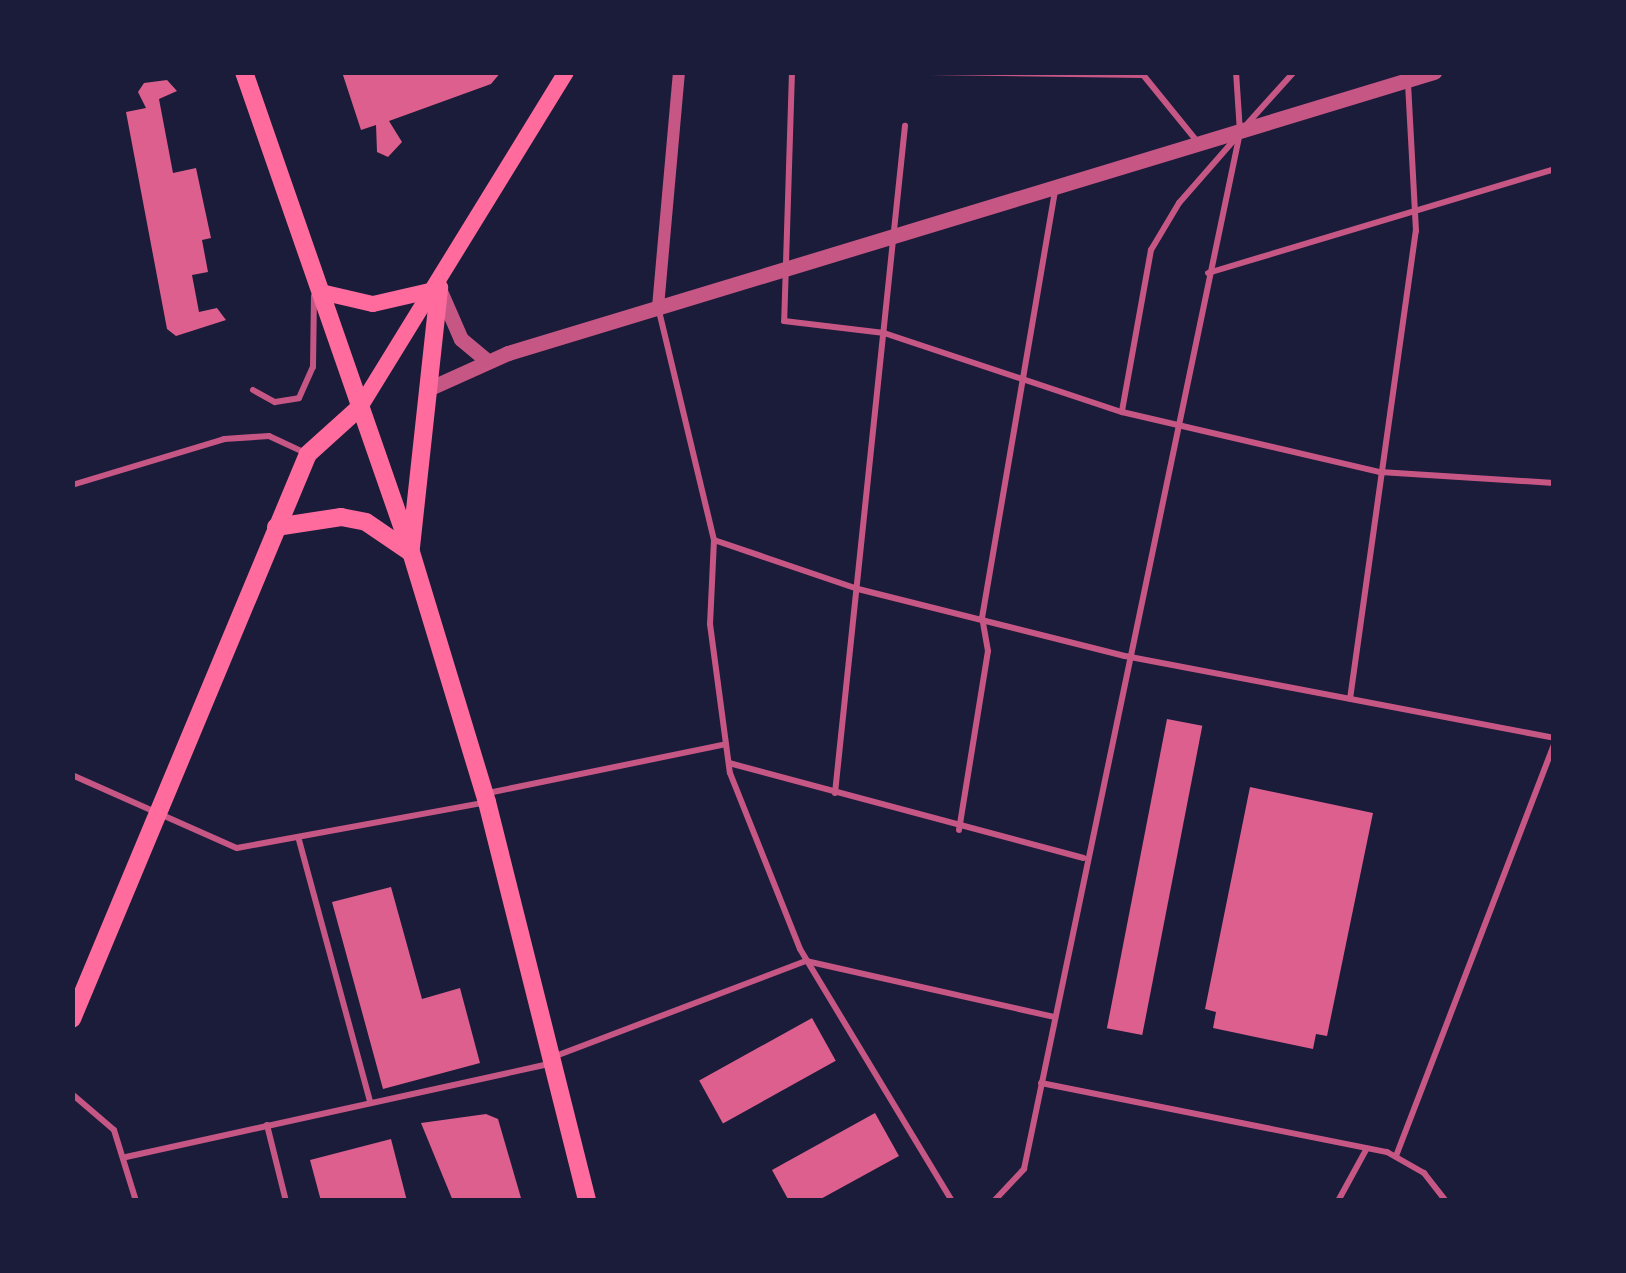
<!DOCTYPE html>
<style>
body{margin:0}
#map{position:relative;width:1626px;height:1273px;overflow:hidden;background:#1b1b3a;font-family:"Public Sans",sans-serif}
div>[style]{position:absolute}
.building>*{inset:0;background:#dd5f8e;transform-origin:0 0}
.service>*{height:6px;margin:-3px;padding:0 3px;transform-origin:3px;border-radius:3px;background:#c65784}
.minor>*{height:12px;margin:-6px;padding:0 6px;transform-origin:6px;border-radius:6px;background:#c65784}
.tertiary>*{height:15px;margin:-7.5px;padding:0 7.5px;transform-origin:7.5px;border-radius:7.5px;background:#c65784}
.secondary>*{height:16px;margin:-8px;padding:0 8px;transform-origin:8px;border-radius:8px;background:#ff6b9d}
.primary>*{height:18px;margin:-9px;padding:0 9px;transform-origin:9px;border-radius:9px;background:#ff6b9d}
span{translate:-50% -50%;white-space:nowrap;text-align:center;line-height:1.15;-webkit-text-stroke:12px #1b1b3a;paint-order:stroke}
.frame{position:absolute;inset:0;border:75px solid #1b1b3a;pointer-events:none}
</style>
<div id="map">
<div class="building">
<div style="clip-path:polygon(342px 72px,501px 72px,491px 84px,389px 121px,402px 142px,388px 157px,377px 152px,376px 125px,361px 130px)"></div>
<div style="clip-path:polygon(167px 80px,177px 91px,159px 99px,173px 173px,196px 168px,211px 238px,202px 240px,208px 272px,192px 275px,199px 312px,217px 308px,226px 320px,176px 336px,167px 329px,126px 112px,146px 108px,138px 92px,144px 83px)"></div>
<div style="left:1167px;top:719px;width:36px;height:315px;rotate:11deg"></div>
<div style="clip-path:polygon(1250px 787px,1373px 813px,1327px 1036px,1316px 1034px,1313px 1049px,1213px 1028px,1216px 1012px,1205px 1009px)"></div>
<div style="clip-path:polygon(391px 887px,422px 999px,460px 988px,480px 1063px,383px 1089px,332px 902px)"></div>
<div style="left:812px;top:1018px;width:49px;height:129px;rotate:61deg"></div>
<div style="clip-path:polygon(875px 1113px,899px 1156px,817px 1201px,789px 1201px,772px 1170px)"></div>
<div style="clip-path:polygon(486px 1114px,498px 1119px,521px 1198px,453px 1201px,421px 1123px)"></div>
<div style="clip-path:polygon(391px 1139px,407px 1201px,321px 1201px,310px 1160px)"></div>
</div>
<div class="service">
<div style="left:792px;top:72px;width:249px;rotate:91.8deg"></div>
<div style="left:784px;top:321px;width:101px;rotate:6.8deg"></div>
<div style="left:884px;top:333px;width:251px;rotate:18.4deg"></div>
<div style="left:1122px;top:412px;width:265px;rotate:13.1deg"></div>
<div style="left:1380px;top:472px;width:174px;rotate:3.6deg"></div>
<div style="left:929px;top:72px;width:214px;rotate:0.8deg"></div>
<div style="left:1144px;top:76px;width:82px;rotate:50.9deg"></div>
<div style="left:1248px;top:123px;width:69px;rotate:-48deg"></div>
<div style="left:1208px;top:273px;width:361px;rotate:-16.7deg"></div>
<div style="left:659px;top:311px;width:236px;rotate:76.5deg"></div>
<div style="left:714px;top:540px;width:84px;rotate:92.7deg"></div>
<div style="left:710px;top:624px;width:150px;rotate:82.4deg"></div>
<div style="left:730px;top:773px;width:189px;rotate:68.3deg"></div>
<div style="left:800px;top:949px;width:294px;rotate:58.9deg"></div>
<div style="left:253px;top:390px;width:25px;rotate:29deg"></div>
<div style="left:275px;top:402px;width:24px;rotate:-9deg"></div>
<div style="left:299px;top:398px;width:34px;rotate:-66deg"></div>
<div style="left:313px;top:367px;width:71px;rotate:-89.2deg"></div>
<div style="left:1122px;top:411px;width:164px;rotate:-79.8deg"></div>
<div style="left:1151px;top:250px;width:55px;rotate:-59.2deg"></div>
<div style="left:1179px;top:203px;width:86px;rotate:-48.8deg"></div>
<div style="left:72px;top:485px;width:159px;rotate:-16.8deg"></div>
<div style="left:224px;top:439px;width:45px;rotate:-3.8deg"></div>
<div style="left:269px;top:436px;width:40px;rotate:25deg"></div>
<div style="left:714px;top:540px;width:152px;rotate:18.8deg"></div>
<div style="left:858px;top:589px;width:275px;rotate:14.1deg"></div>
<div style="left:1125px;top:656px;width:437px;rotate:10.8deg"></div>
<div style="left:1350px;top:699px;width:473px;rotate:-82deg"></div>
<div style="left:1416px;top:231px;width:148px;rotate:-93.1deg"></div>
<div style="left:729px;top:763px;width:367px;rotate:15deg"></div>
<div style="left:72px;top:775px;width:180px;rotate:23.9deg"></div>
<div style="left:237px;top:848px;width:250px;rotate:-10.4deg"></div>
<div style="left:488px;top:793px;width:243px;rotate:-11.6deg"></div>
<div style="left:835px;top:793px;width:671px;rotate:-84.01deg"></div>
<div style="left:959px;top:830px;width:181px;rotate:-80.8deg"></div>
<div style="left:988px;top:651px;width:34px;rotate:-100deg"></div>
<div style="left:982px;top:618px;width:434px;rotate:-80.3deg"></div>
<div style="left:299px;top:840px;width:271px;rotate:74.8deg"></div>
<div style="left:553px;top:1057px;width:271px;rotate:-20.8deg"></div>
<div style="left:806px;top:961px;width:254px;rotate:12.7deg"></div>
<div style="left:1041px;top:1083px;width:353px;rotate:11.3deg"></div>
<div style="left:1387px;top:1152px;width:43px;rotate:29.6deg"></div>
<div style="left:1424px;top:1173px;width:36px;rotate:52deg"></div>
<div style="left:72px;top:1094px;width:55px;rotate:40.6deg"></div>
<div style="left:114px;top:1130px;width:74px;rotate:72.8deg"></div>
<div style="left:267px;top:1125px;width:78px;rotate:76deg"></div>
<div style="left:1396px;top:1156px;width:441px;rotate:-69deg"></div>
<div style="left:126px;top:1157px;width:434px;rotate:-12.4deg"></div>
<div style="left:994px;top:1201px;width:44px;rotate:-46.8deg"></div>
<div style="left:1024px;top:1169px;width:1059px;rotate:-78.23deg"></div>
<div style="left:1240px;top:132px;width:60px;rotate:-93.8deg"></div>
<div style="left:1338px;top:1201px;width:60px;rotate:-61.3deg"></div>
</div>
<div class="minor">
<div style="left:658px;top:307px;width:236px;rotate:-84.9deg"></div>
</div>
<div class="tertiary">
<div style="left:440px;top:291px;width:52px;rotate:66.4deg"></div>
<div style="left:461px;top:339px;width:34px;rotate:40deg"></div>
<div style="left:428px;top:389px;width:88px;rotate:-24.2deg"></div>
<div style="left:508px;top:353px;width:968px;rotate:-16.88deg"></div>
</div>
<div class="secondary">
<div style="left:321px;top:292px;width:53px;rotate:13deg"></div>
<div style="left:373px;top:304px;width:67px;rotate:-13deg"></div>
<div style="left:360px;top:407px;width:393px;rotate:-58.4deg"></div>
</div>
<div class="primary">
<div style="left:244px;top:72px;width:508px;rotate:70.82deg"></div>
<div style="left:411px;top:552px;width:261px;rotate:73.1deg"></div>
<div style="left:487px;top:802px;width:411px;rotate:75.9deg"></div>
<div style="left:276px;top:527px;width:66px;rotate:-8.7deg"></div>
<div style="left:341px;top:517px;width:25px;rotate:11deg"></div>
<div style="left:366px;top:522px;width:53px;rotate:34.3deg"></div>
<div style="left:411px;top:547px;width:261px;rotate:-83.8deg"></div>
<div style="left:72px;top:1019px;width:612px;rotate:-67.33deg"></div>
<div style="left:308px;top:454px;width:70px;rotate:-42.1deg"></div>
</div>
<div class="frame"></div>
</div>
